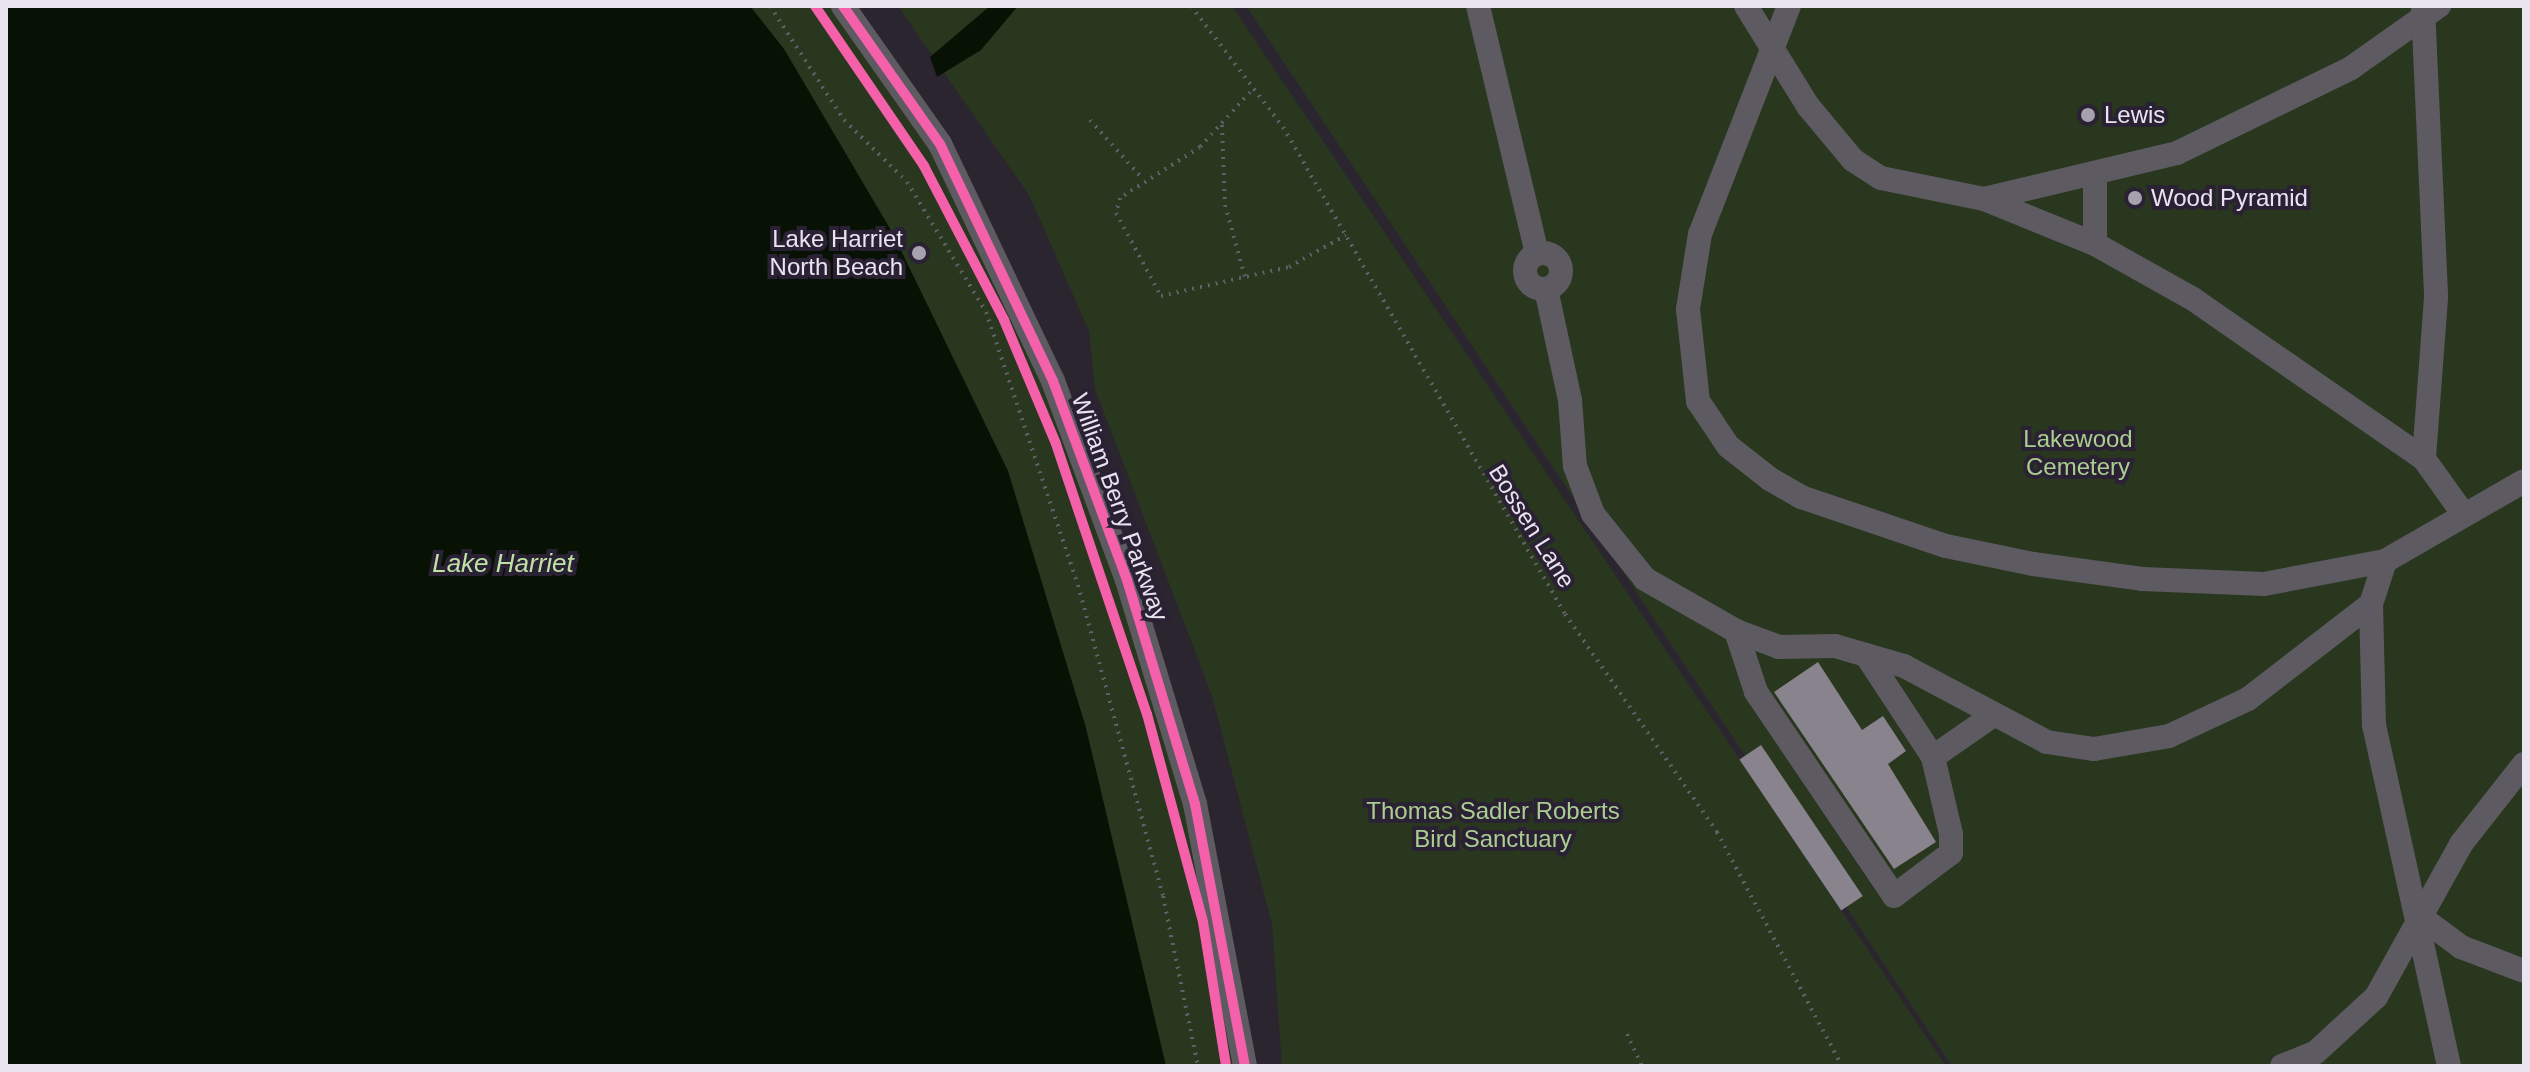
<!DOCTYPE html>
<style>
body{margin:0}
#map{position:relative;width:2530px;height:1072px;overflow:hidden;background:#2b2530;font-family:Helvetica,sans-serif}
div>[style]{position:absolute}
.green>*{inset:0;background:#29371f}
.water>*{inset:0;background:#081204}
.building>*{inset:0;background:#88838c;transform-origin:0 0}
.path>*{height:4px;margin-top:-2px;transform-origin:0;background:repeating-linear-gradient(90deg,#625e66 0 2px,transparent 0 8px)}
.minor>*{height:24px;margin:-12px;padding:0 12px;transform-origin:12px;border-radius:12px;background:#5e5a62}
.minor>.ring{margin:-12px;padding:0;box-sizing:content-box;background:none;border:24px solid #5e5a62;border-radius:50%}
.cycleway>*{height:10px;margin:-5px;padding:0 5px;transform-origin:5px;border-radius:5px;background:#f560ab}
.dots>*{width:22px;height:22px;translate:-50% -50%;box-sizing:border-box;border:4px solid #2b2134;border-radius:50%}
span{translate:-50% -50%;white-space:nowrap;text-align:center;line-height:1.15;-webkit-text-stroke:8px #2b2134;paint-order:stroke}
.poi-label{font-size:24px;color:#eae4f0}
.left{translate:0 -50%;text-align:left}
.right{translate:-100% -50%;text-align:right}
.park-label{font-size:24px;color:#abce90}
.street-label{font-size:24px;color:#eae4f0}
.water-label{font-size:26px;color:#bee2a4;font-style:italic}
.frame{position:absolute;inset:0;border:8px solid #eae4f0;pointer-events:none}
</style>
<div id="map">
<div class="green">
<div style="clip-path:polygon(750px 6px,843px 6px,992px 241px,1157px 674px,1245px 1066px,1166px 1066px,1086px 728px,1008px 471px,892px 232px,784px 49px)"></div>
<div style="clip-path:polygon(898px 6px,1232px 6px,1946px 1066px,1282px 1066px,1272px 924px,1212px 696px,1095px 389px,1089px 331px,1029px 195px)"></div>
<div style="clip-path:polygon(1246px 6px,2524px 6px,2524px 1066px,1952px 1066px)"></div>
</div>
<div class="water">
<div style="clip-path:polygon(6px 6px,750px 6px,784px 49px,892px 232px,1008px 471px,1086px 728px,1166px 1066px,6px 1066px)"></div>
<div style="clip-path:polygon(990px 6px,1018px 6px,981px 50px,937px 77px,930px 57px)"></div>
</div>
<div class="building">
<div style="left:2137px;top:187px;width:16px;height:15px;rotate:55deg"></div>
<div style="clip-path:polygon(1818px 662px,1862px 730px,1883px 716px,1906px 751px,1888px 764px,1936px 842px,1894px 869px,1774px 692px)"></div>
<div style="left:1761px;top:745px;width:182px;height:26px;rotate:56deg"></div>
</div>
<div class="path">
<div style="left:770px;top:6px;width:136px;rotate:57deg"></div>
<div style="left:844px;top:120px;width:88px;rotate:44.5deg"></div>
<div style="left:907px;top:182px;width:152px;rotate:58.7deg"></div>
<div style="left:986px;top:312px;width:288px;rotate:71.4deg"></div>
<div style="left:1078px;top:585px;width:322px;rotate:74.7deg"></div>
<div style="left:1163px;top:896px;width:174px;rotate:78.4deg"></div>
<div style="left:1191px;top:6px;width:152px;rotate:52.8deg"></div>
<div style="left:1283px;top:127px;width:563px;rotate:59.93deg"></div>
<div style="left:1565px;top:614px;width:266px;rotate:55.1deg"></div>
<div style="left:1717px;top:832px;width:265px;rotate:61.9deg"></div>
<div style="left:1250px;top:92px;width:74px;rotate:132.3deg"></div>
<div style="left:1200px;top:147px;width:95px;rotate:147.5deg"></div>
<div style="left:1120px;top:198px;width:16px;rotate:105deg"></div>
<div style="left:1116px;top:213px;width:94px;rotate:61.5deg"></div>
<div style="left:1161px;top:296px;width:131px;rotate:-12.8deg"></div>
<div style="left:1289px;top:267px;width:65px;rotate:-29.3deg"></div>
<div style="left:1090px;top:120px;width:78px;rotate:48.1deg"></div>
<div style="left:1222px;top:125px;width:80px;rotate:87.9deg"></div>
<div style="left:1225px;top:205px;width:75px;rotate:74.5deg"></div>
<div style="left:1627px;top:1034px;width:35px;rotate:65deg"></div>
</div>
<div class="minor">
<div style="left:843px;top:6px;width:169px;rotate:54.9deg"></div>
<div style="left:940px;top:144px;width:263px;rotate:64.5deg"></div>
<div style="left:1053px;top:381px;width:212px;rotate:69.6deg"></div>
<div style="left:1127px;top:580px;width:234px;rotate:73.1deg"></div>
<div style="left:1195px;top:804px;width:267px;rotate:79.2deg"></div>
<div style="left:1478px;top:6px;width:254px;rotate:76.6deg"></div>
<div style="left:1746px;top:6px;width:118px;rotate:58.2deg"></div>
<div style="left:1808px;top:106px;width:70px;rotate:50.2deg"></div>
<div style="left:1853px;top:160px;width:33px;rotate:33deg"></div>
<div style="left:1881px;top:178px;width:105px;rotate:11.5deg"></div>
<div style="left:1984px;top:199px;width:120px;rotate:22.1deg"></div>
<div style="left:2095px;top:244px;width:112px;rotate:29.3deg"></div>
<div style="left:2193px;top:299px;width:281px;rotate:34.7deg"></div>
<div style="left:2424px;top:459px;width:65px;rotate:54.4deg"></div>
<div style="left:1789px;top:6px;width:245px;rotate:111.3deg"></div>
<div style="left:1700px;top:234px;width:76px;rotate:99.1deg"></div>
<div style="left:1688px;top:309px;width:93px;rotate:83.8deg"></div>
<div style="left:1698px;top:401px;width:54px;rotate:56.3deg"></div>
<div style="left:1728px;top:446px;width:53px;rotate:38.2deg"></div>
<div style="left:1770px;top:479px;width:36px;rotate:30deg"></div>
<div style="left:1801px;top:497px;width:153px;rotate:18.7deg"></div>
<div style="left:1946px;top:546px;width:89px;rotate:11.7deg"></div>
<div style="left:2033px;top:564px;width:110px;rotate:7.8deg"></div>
<div style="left:2142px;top:579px;width:122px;rotate:2.3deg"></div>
<div style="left:2264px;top:584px;width:123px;rotate:-10.8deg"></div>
<div style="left:2385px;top:561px;width:160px;rotate:-29.9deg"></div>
<div style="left:2423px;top:7px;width:291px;rotate:87.4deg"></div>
<div style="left:2436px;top:298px;width:161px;rotate:94.3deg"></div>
<div style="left:2095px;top:173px;width:71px;rotate:90deg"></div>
<div style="left:1984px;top:199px;width:198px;rotate:-13.4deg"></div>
<div style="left:2177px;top:153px;width:194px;rotate:-26deg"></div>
<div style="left:2351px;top:68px;width:108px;rotate:-35.2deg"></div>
<div class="ring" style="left:1525px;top:253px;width:12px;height:12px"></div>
<div style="left:1546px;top:289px;width:114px;rotate:77.8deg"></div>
<div style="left:1570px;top:400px;width:66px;rotate:85.7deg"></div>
<div style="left:1575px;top:466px;width:51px;rotate:69.4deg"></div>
<div style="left:1593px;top:514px;width:83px;rotate:51.3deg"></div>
<div style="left:1645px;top:579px;width:105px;rotate:29.7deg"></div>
<div style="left:1736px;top:631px;width:46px;rotate:20.4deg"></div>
<div style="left:1779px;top:647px;width:56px;rotate:-1deg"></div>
<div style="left:1835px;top:646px;width:72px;rotate:16.2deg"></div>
<div style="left:1904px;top:666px;width:162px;rotate:28deg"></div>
<div style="left:2047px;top:742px;width:48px;rotate:8.5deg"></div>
<div style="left:2094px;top:749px;width:76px;rotate:-9.8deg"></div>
<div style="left:2169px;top:736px;width:87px;rotate:-25.1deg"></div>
<div style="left:2248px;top:699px;width:155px;rotate:-37.7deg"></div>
<div style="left:2385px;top:561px;width:45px;rotate:108deg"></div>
<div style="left:2371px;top:604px;width:121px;rotate:88.6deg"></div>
<div style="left:2374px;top:725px;width:349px;rotate:77.6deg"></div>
<div style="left:1736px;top:631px;width:64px;rotate:71.8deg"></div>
<div style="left:1756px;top:692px;width:246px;rotate:55.9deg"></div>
<div style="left:1894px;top:896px;width:71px;rotate:-37deg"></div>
<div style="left:1951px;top:853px;width:19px;rotate:-90deg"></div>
<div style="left:1951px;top:834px;width:79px;rotate:-103.2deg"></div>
<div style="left:1933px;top:757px;width:122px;rotate:-123.3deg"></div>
<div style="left:1933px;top:757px;width:72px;rotate:-34.8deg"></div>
<div style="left:2422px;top:918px;width:49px;rotate:36.6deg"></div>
<div style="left:2461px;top:947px;width:67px;rotate:20.9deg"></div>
<div style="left:2282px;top:1066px;width:35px;rotate:-22deg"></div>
<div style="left:2315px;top:1053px;width:83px;rotate:-42.6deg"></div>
<div style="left:2376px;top:997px;width:175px;rotate:-60.9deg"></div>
<div style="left:2461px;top:844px;width:102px;rotate:-51.8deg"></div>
</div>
<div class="cycleway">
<div style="left:815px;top:6px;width:194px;rotate:55.7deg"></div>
<div style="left:924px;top:166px;width:174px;rotate:62.5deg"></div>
<div style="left:1004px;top:320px;width:134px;rotate:67.2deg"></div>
<div style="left:1056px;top:444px;width:285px;rotate:71.4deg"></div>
<div style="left:1147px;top:714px;width:215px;rotate:74.9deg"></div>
<div style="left:1203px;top:922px;width:146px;rotate:80.9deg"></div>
<div style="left:843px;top:6px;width:169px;rotate:54.9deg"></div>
<div style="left:940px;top:144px;width:263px;rotate:64.5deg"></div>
<div style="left:1053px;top:381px;width:212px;rotate:69.6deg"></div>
<div style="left:1127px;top:580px;width:234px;rotate:73.1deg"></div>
<div style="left:1195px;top:804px;width:267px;rotate:79.2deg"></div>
</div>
<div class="dots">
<div style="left:2088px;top:115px;background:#a7a1ad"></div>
<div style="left:2135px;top:198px;background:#a7a1ad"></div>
<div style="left:919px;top:253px;background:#a7a1ad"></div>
</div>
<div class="poi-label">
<span class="left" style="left:2104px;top:115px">Lewis</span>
<span class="left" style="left:2151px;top:198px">Wood Pyramid</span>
<span class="right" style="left:903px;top:253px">Lake Harriet<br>North Beach</span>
</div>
<div class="park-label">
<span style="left:2078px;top:453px">Lakewood<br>Cemetery</span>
<span style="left:1493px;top:825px">Thomas Sadler Roberts<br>Bird Sanctuary</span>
</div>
<div class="street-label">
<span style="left:1120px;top:507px;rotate:70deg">William Berry Parkway</span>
<span style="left:1532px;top:526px;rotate:58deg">Bossen Lane</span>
</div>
<div class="water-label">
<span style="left:503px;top:564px">Lake Harriet</span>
</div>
<div class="frame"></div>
</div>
